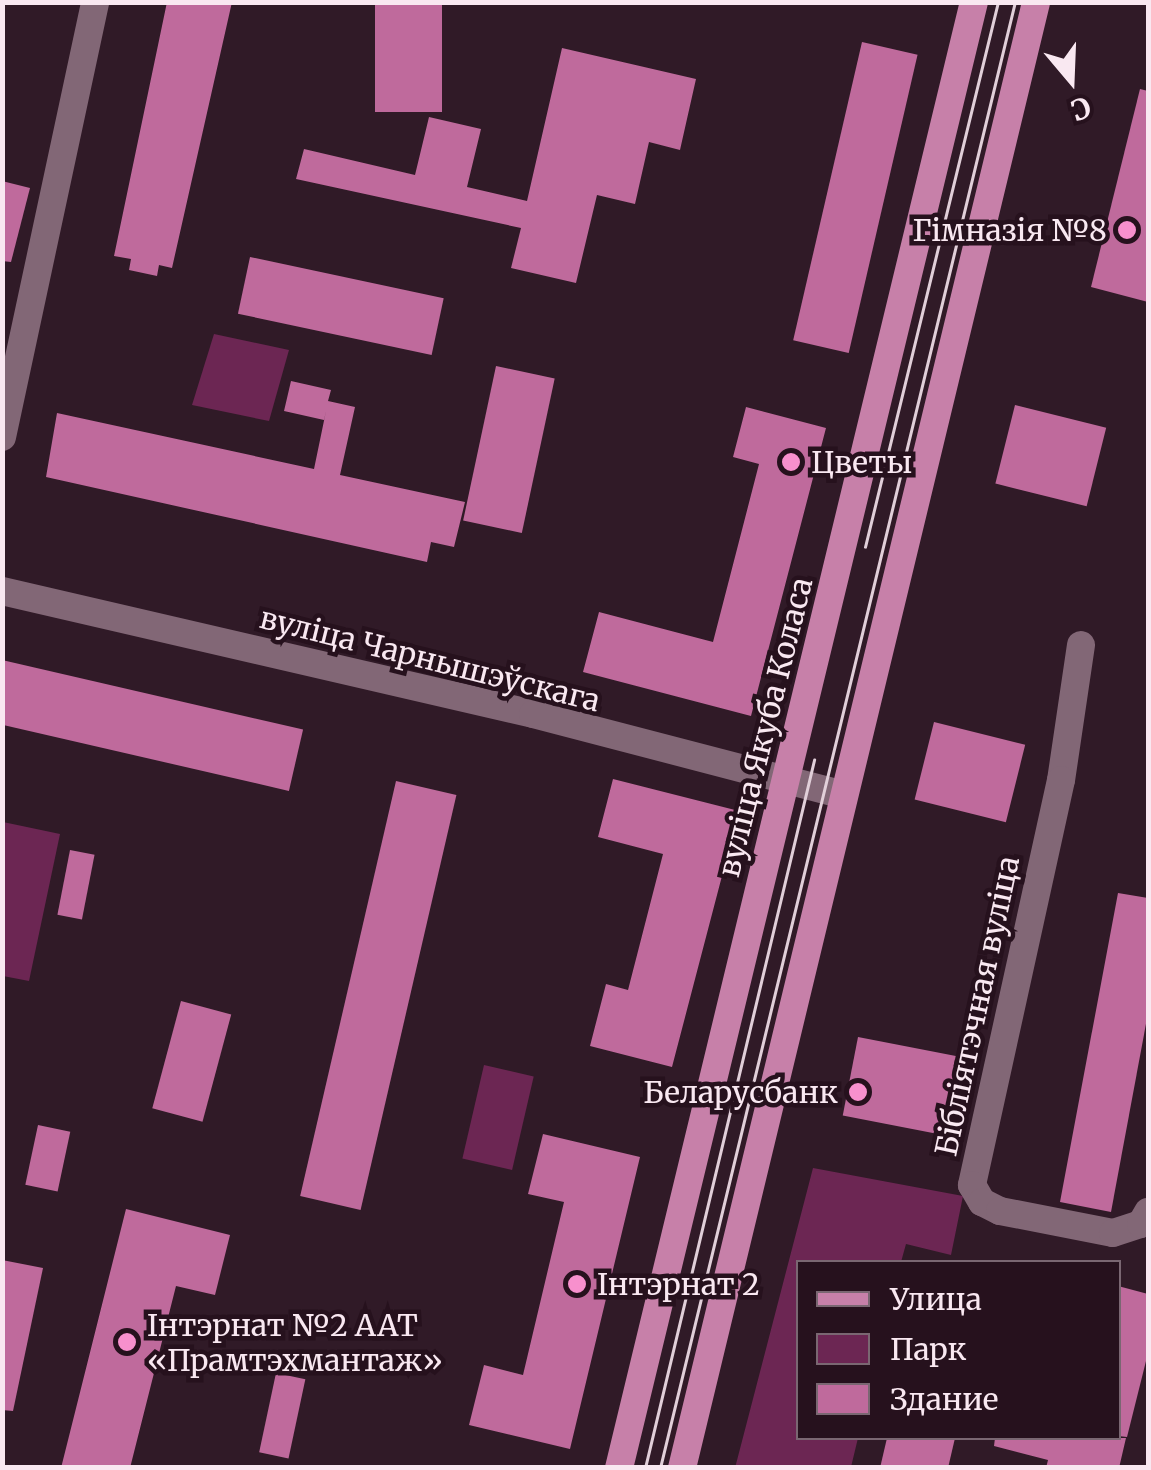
<!DOCTYPE html>
<meta charset="utf-8">
<style>
body{margin:0}
#map{position:relative;width:1151px;height:1470px;overflow:hidden;background:#301a27;font-family:Merriweather,serif}
div>[style]{position:absolute}
.green>*{inset:0;background:#6c2653;transform-origin:0 0}
.building>*{inset:0;background:#bf6a9c;transform-origin:0 0}
.minor>*{height:28px;margin:-14px;padding:0 14px;transform-origin:14px;border-radius:14px;background:#826776}
.tertiary>*{height:28px;margin:-14px;padding:0 14px;transform-origin:14px;border-radius:14px;background:#826776}
.primary>*{height:28px;margin:-14px;padding:0 14px;transform-origin:14px;border-radius:14px;background:#c780a9}
.tram>*{height:2.5px;margin:-1.25px;padding:0 1.25px;transform-origin:1.25px;border-radius:1.25px;background:#e1cfd9}
.dots>*{width:28px;height:28px;translate:-50% -50%;box-sizing:border-box;border:5px solid #26111d;border-radius:50%}
span{translate:-50% -50%;white-space:nowrap;text-align:center;line-height:1.15;-webkit-text-stroke:9px #26111d;paint-order:stroke}
.poi-label{font-size:30px;color:#f9e8f1}
.right{translate:-100% -50%;text-align:right}
.left{translate:0 -50%;text-align:left}
.street-label{font-size:30px;color:#f9e8f1}
.frame{position:absolute;inset:0;border:5px solid #f9e8f1;pointer-events:none}
.legend{position:absolute;left:796px;top:1260px;width:325px;height:180px;box-sizing:border-box;background:#26111d;border:2px solid #7a6772;margin:0;padding:12px 18px;list-style:none;font-size:30px;color:#f9e8f1}
.legend li{display:flex;align-items:center;gap:20px;height:50px}
.legend b{width:50px;border:2px solid #7a6772}
.north{position:absolute;left:1021px;top:30px;width:100px;height:100px;-webkit-text-stroke:8px #26111d;paint-order:stroke;rotate:161deg;font-size:28px;font-weight:700;line-height:40px;text-align:center;color:#f9e8f1}
.north::after{content:'';display:block;margin:auto;width:35px;height:45px;background:#f9e8f1;clip-path:polygon(50% 0,100% 100%,50% 72%,0 100%)}
</style>
<div id="map">
<div class="green">
<div style="clip-path:polygon(214px 334px,289px 350px,269px 421px,192px 405px)"></div>
<div style="clip-path:polygon(3px 822px,60px 834px,29px 981px,3px 976px)"></div>
<div style="left:484px;top:1065px;width:51px;height:96px;rotate:13deg"></div>
<div style="clip-path:polygon(813px 1168px,963px 1196px,951px 1255px,906px 1244px,901px 1262px,798px 1262px,798px 1438px,858px 1438px,851px 1467px,735px 1468px)"></div>
</div>
<div class="building">
<div style="clip-path:polygon(167px 2px,232px 2px,172px 268px,159px 265px,157px 276px,129px 270px,131px 259px,114px 256px)"></div>
<div style="left:375px;top:2px;width:67px;height:110px"></div>
<div style="left:862px;top:42px;width:57px;height:306px;rotate:13deg"></div>
<div style="clip-path:polygon(562px 48px,696px 79px,680px 150px,649px 142px,635px 204px,597px 195px,576px 283px,511px 268px,521px 228px,296px 179px,304px 149px,415px 175px,429px 117px,481px 129px,467px 187px,527px 201px)"></div>
<div style="clip-path:polygon(1140px 89px,1148px 91px,1148px 302px,1091px 287px)"></div>
<div style="clip-path:polygon(2px 181px,30px 188px,11px 262px,2px 261px)"></div>
<div style="left:250px;top:257px;width:198px;height:58px;rotate:12deg"></div>
<div style="left:496px;top:366px;width:60px;height:158px;rotate:12deg"></div>
<div style="clip-path:polygon(291px 381px,331px 390px,328px 401px,355px 407px,340px 475px,465px 502px,454px 547px,431px 542px,427px 562px,46px 477px,57px 413px,314px 469px,326px 411px,324px 420px,284px 411px)"></div>
<div style="left:1015px;top:405px;width:94px;height:81px;rotate:14deg"></div>
<div style="clip-path:polygon(746px 407px,826px 428px,751px 716px,583px 672px,599px 612px,713px 642px,759px 464px,733px 457px)"></div>
<div style="left:2px;top:660px;width:309px;height:63px;rotate:13deg"></div>
<div style="left:934px;top:722px;width:94px;height:80px;rotate:14deg"></div>
<div style="clip-path:polygon(613px 779px,739px 811px,672px 1067px,590px 1046px,606px 984px,628px 990px,663px 854px,598px 837px)"></div>
<div style="left:396px;top:781px;width:62px;height:426px;rotate:13deg"></div>
<div style="left:70px;top:850px;width:25px;height:66px;rotate:11deg"></div>
<div style="clip-path:polygon(1118px 893px,1148px 898px,1148px 1013px,1111px 1212px,1060px 1202px)"></div>
<div style="left:181px;top:1001px;width:52px;height:111px;rotate:15deg"></div>
<div style="left:858px;top:1037px;width:101px;height:80px;rotate:11deg"></div>
<div style="left:38px;top:1125px;width:33px;height:61px;rotate:12deg"></div>
<div style="clip-path:polygon(543px 1134px,640px 1157px,570px 1449px,469px 1425px,484px 1365px,523px 1375px,564px 1202px,528px 1194px)"></div>
<div style="clip-path:polygon(126px 1209px,230px 1235px,215px 1295px,176px 1286px,130px 1468px,61px 1468px)"></div>
<div style="clip-path:polygon(2px 1260px,43px 1268px,13px 1411px,2px 1410px)"></div>
<div style="clip-path:polygon(1118px 1286px,1148px 1294px,1148px 1353px,1127px 1437px,1118px 1436px)"></div>
<div style="left:276px;top:1373px;width:30px;height:81px;rotate:12deg"></div>
<div style="clip-path:polygon(887px 1438px,955px 1438px,948px 1468px,880px 1468px)"></div>
<div style="clip-path:polygon(995px 1438px,1126px 1438px,1119px 1468px,1046px 1468px,1048px 1460px,994px 1446px)"></div>
</div>
<div class="minor">
<div style="left:2px;top:437px;width:445px;rotate:-77.9deg"></div>
<div style="left:1081px;top:645px;width:136px;rotate:98.4deg"></div>
<div style="left:1061px;top:780px;width:415px;rotate:102.4deg"></div>
<div style="left:972px;top:1185px;width:20px;rotate:60deg"></div>
<div style="left:982px;top:1202px;width:20px;rotate:27deg"></div>
<div style="left:1000px;top:1211px;width:115px;rotate:11deg"></div>
<div style="left:1113px;top:1233px;width:29px;rotate:-18deg"></div>
<div style="left:1141px;top:1224px;width:14px;rotate:-60deg"></div>
</div>
<div class="tertiary">
<div style="left:2px;top:591px;width:545px;rotate:13.04deg"></div>
<div style="left:533px;top:714px;width:318px;rotate:14.6deg"></div>
</div>
<div class="primary">
<div style="left:619px;top:1468px;width:1508px;rotate:-76.39deg"></div>
<div style="left:682px;top:1468px;width:1508px;rotate:-76.42deg"></div>
</div>
<div class="tram">
<div style="left:865px;top:547px;width:561px;rotate:-76.29deg"></div>
<div style="left:645px;top:1468px;width:728px;rotate:-76.57deg"></div>
<div style="left:660px;top:1468px;width:1508px;rotate:-76.39deg"></div>
</div>
<div class="dots">
<div style="left:1127px;top:230px;background:#f790cd"></div>
<div style="left:791px;top:462px;background:#f790cd"></div>
<div style="left:858px;top:1092px;background:#f790cd"></div>
<div style="left:577px;top:1284px;background:#f790cd"></div>
<div style="left:127px;top:1342px;background:#f790cd"></div>
</div>
<div class="poi-label">
<span class="right" style="left:1107px;top:230px">Гімназія №8</span>
<span class="left" style="left:811px;top:462px">Цветы</span>
<span class="right" style="left:838px;top:1092px">Беларусбанк</span>
<span class="left" style="left:597px;top:1284px">Інтэрнат 2</span>
<span class="left" style="left:147px;top:1342px">Інтэрнат №2 ААТ<br>«Прамтэхмантаж»</span>
</div>
<div class="street-label">
<span style="left:430px;top:659px;rotate:14deg">вуліца Чарнышэўскага</span>
<span style="left:765px;top:727px;rotate:-76deg">вуліца Якуба Коласа</span>
<span style="left:977px;top:1006px;rotate:-78deg">Бібліятэчная вуліца</span>
</div>
<div class="frame"></div>
<ul class="legend">
<li><b style="height:12px;background:#c780a9"></b>Улица</li>
<li><b style="height:28px;background:#6c2653"></b>Парк</li>
<li><b style="height:28px;background:#bf6a9c"></b>Здание</li>
</ul>
<div class="north">С</div>
</div>
